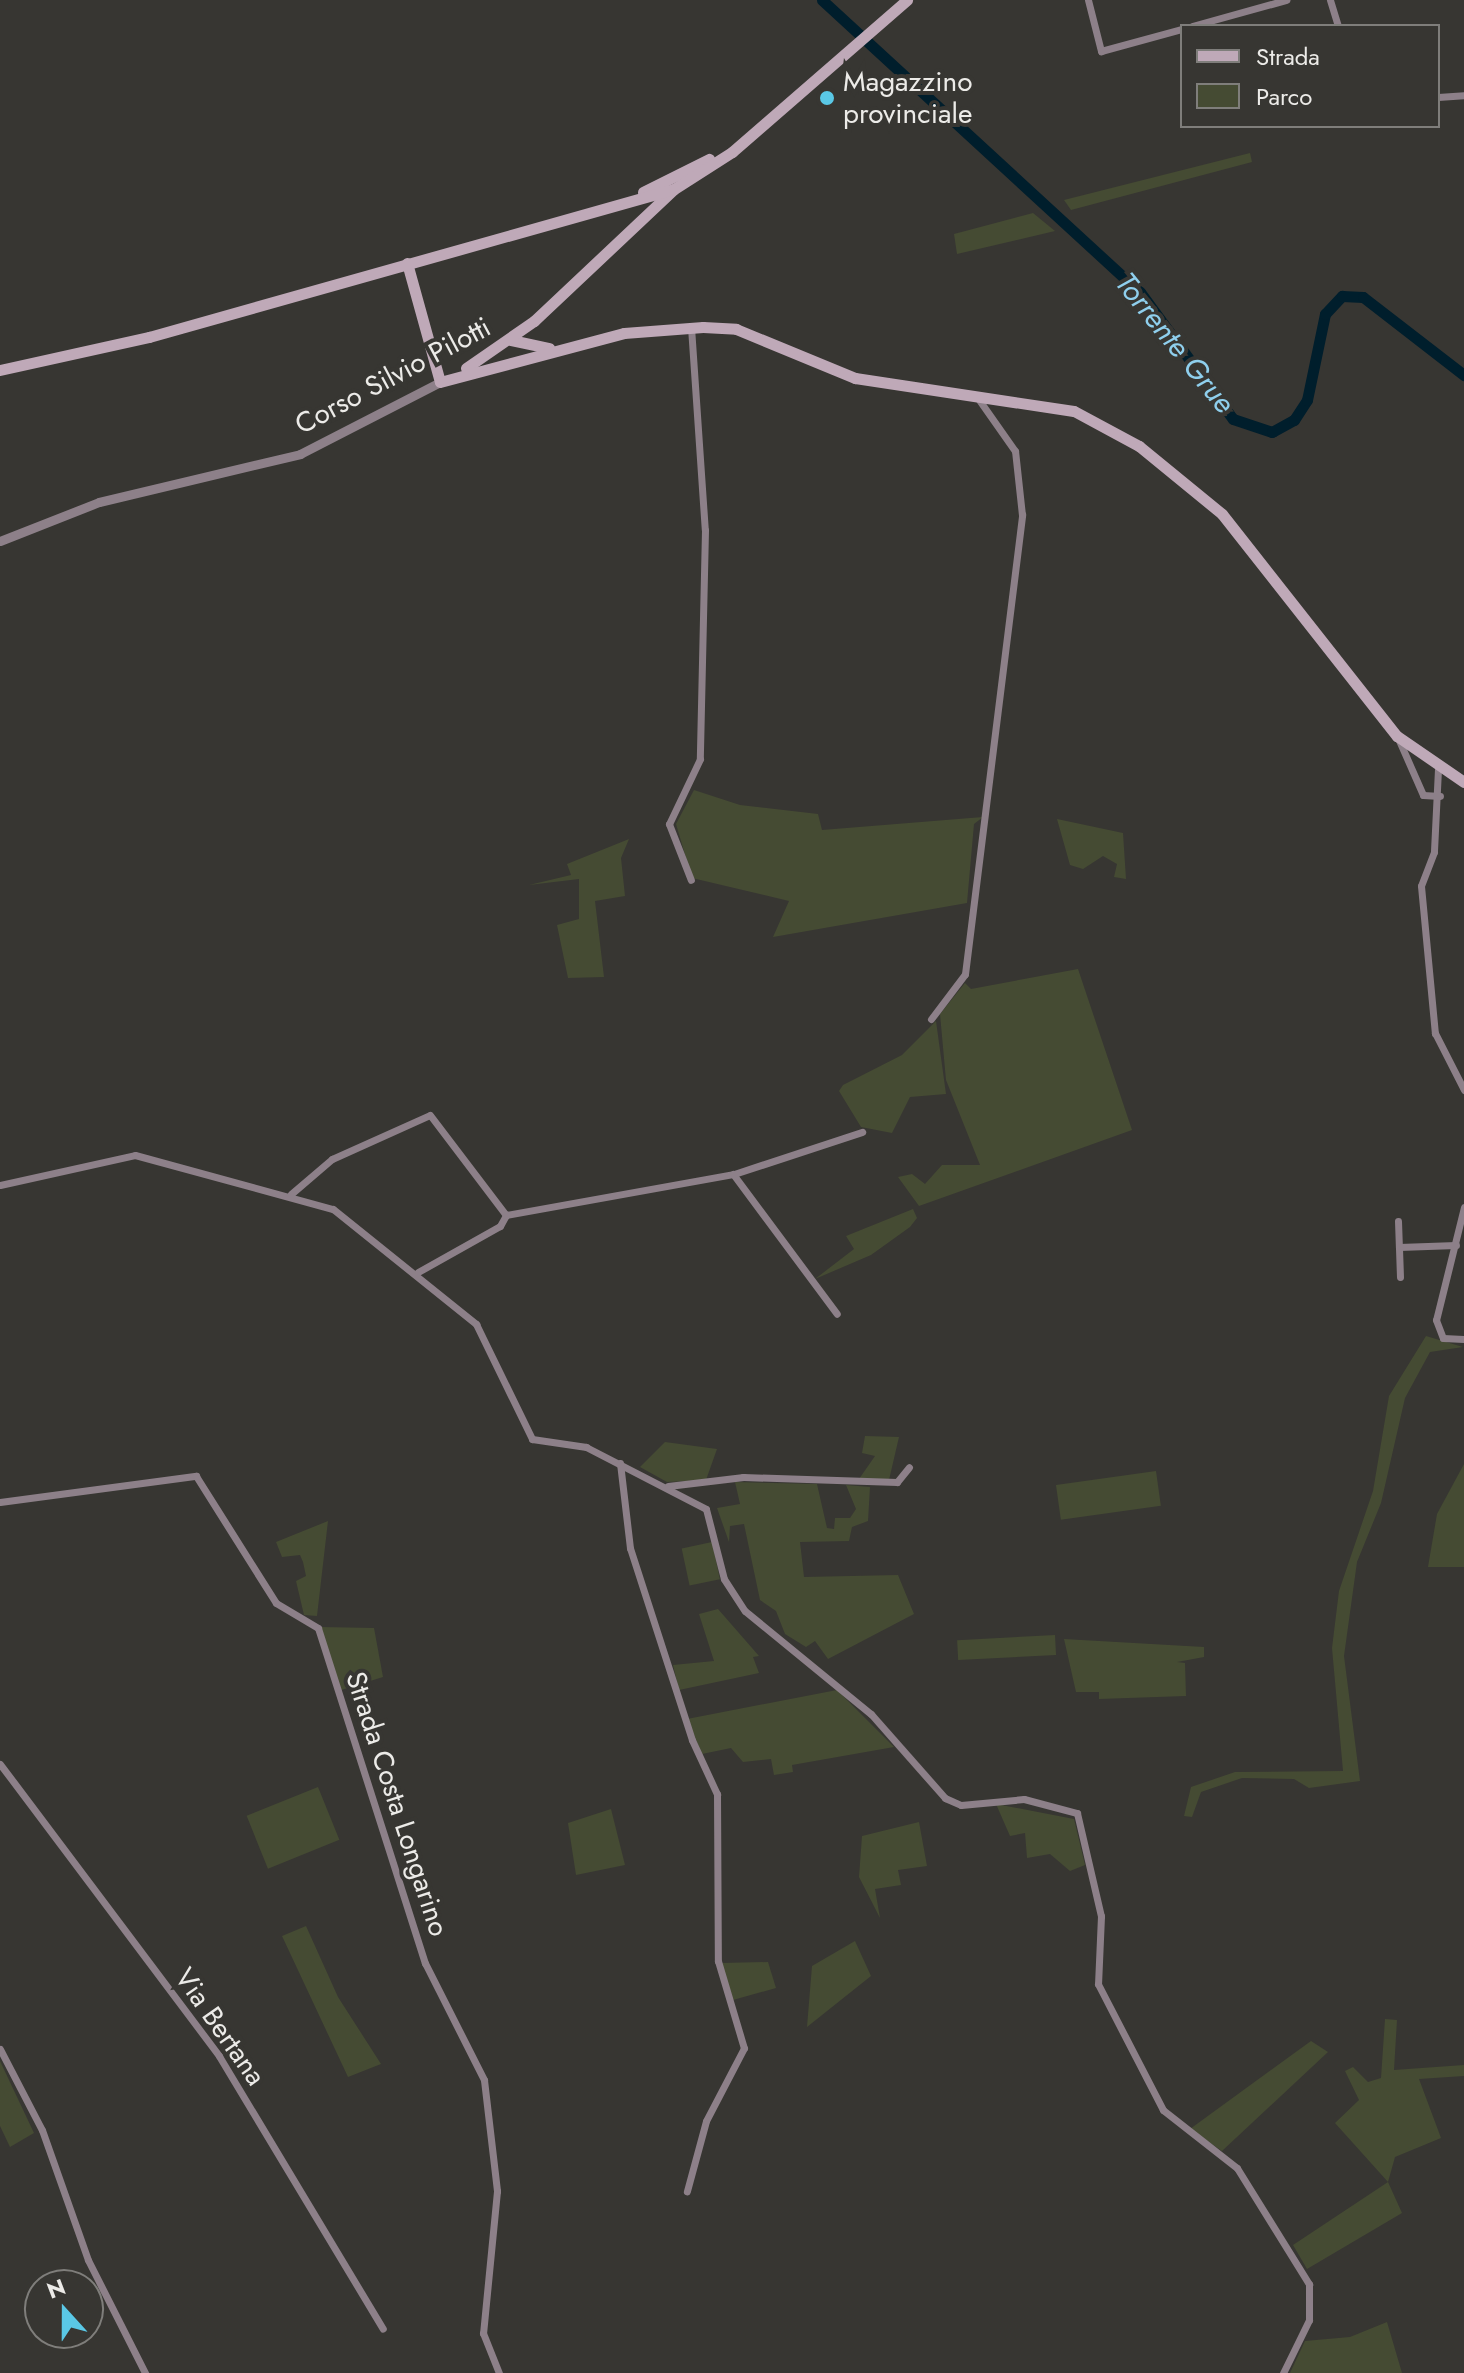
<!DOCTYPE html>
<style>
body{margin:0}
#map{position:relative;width:1464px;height:2373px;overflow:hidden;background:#373632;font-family:Jost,sans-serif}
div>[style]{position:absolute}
.green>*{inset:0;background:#454b33;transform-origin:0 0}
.river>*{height:11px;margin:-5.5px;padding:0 5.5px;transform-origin:5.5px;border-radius:5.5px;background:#001e2c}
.minor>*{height:7px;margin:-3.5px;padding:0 3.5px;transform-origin:3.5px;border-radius:3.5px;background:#8d8089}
.tertiary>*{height:9px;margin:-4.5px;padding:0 4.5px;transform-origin:4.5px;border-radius:4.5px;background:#8d8089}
.secondary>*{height:11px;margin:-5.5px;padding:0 5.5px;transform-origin:5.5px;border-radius:5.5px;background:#bfa9b8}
.dots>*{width:22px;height:22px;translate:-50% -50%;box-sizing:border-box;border:4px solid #373632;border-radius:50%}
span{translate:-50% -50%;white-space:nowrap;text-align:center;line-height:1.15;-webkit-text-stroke:8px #373632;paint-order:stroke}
.poi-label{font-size:28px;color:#ecebe8}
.left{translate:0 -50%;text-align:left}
.street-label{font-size:28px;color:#ecebe8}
.water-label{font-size:30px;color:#8fcfed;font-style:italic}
.legend{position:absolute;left:1180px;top:24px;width:260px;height:104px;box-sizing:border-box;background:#373632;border:2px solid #7f7e7b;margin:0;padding:10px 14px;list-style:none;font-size:24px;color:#ecebe8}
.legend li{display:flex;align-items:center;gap:16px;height:40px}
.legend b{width:40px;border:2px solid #7f7e7b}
.north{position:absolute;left:24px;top:2269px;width:80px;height:80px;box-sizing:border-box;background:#373632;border:2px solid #7f7e7b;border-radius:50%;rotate:339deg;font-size:22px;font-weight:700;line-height:32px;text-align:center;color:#ecebe8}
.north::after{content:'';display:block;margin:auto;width:28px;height:36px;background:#5ac8e6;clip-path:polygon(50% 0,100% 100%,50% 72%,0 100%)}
</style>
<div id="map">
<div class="green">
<div style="clip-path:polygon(1250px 153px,1252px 162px,1071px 210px,1064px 200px)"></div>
<div style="clip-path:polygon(1033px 213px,1055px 231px,957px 254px,954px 234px)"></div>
<div style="clip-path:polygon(694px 790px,740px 805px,818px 814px,822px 830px,983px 817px,974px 824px,967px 903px,773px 937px,789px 901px,692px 878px,676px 824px)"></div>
<div style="clip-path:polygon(1057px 819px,1123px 833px,1126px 879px,1114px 877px,1117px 864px,1103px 856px,1083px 869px,1070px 865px)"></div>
<div style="clip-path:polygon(629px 839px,621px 858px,625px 896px,595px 901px,604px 977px,568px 978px,557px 925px,579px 919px,579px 879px,529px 885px,571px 875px,567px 864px)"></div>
<div style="clip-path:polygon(1078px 969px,1132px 1130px,919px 1206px,898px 1177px,912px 1174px,925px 1184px,942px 1165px,980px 1165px,946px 1080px,940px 1014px,965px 983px,971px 989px)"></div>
<div style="clip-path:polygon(936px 1021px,946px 1094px,910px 1097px,892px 1133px,861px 1127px,839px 1091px,843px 1085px,902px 1055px)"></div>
<div style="clip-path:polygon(913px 1209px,917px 1218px,910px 1227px,871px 1255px,815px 1279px,854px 1249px,846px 1236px)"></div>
<div style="clip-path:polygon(1426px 1336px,1463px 1347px,1430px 1352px,1405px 1398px,1381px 1503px,1357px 1562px,1344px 1656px,1360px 1781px,1309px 1788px,1294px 1779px,1242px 1778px,1201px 1792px,1192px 1817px,1184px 1816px,1191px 1787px,1235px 1772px,1343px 1771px,1332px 1648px,1339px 1591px,1373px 1491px,1389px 1396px)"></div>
<div style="clip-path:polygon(865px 1436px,899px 1437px,889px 1480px,859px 1479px,875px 1456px,862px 1453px)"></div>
<div style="clip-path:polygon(665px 1442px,717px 1449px,706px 1480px,667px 1482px,640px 1467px)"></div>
<div style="clip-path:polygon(1464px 1464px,1464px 1567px,1428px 1567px,1437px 1514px)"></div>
<div style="left:1156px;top:1471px;width:35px;height:101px;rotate:82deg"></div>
<div style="clip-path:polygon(735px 1482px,817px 1484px,827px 1528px,834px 1529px,835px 1518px,850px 1518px,856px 1509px,846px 1485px,870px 1487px,868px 1521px,852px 1527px,849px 1541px,800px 1542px,804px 1577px,898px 1575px,914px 1614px,828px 1659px,815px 1641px,806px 1647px,785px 1634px,776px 1611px,760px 1600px,744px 1524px,730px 1526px,729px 1542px,717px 1508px,740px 1504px)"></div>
<div style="clip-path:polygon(328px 1521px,317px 1616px,304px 1615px,296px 1581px,306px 1576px,303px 1562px,300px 1555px,282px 1557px,276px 1542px)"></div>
<div style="left:712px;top:1542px;width:38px;height:31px;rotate:78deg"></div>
<div style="clip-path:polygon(718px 1609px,759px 1656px,753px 1657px,759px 1673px,679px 1690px,673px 1665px,714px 1661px,699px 1614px)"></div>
<div style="clip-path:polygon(321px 1627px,374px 1628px,383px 1677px,338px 1691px)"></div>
<div style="left:1055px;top:1635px;width:20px;height:98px;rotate:87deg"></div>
<div style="clip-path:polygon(1064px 1639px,1204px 1647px,1204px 1657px,1177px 1662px,1185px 1663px,1186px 1696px,1099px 1699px,1099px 1692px,1076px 1692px)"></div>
<div style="clip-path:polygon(837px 1690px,894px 1747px,792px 1765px,793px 1772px,774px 1775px,771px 1759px,743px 1762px,731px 1748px,702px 1754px,687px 1719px)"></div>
<div style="left:318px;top:1787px;width:57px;height:77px;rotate:68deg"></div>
<div style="clip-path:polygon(996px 1804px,1074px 1819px,1085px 1865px,1070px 1871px,1050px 1854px,1027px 1858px,1025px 1833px,1010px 1836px)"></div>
<div style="clip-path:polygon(611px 1809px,625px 1865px,576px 1875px,568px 1823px)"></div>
<div style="clip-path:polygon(919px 1822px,927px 1866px,898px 1870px,901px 1885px,875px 1889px,880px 1918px,859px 1877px,862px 1836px)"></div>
<div style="clip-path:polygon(306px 1926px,338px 1997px,381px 2064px,348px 2077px,282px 1936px)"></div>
<div style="clip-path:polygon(855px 1941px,871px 1976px,807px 2027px,812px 1966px)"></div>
<div style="clip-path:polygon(768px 1962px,776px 1988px,733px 2000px,721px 1963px)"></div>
<div style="clip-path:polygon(1385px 2019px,1397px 2020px,1394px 2070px,1464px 2065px,1464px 2076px,1419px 2079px,1441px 2138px,1395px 2157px,1388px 2182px,1402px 2213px,1307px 2269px,1293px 2245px,1388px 2182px,1335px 2123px,1359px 2100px,1345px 2071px,1353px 2067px,1368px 2082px,1381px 2078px)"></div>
<div style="clip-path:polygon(1311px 2041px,1328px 2052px,1222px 2151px,1190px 2129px)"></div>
<div style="clip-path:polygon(0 2061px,34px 2133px,10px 2147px,0 2126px)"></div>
<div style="clip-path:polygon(1387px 2322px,1402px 2373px,1290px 2373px,1305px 2341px,1350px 2337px)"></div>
</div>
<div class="river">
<div style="left:822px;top:0;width:432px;rotate:42.6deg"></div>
<div style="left:1140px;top:292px;width:157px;rotate:53.8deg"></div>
<div style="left:1233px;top:419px;width:41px;rotate:18.4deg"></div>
<div style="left:1272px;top:432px;width:25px;rotate:-29deg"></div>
<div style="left:1294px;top:420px;width:24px;rotate:-57deg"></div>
<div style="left:1307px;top:400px;width:88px;rotate:-78.2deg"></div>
<div style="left:1325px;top:314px;width:25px;rotate:-47deg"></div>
<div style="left:1342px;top:296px;width:21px;rotate:3deg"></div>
<div style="left:1363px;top:297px;width:128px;rotate:37.7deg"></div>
</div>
<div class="minor">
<div style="left:1088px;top:0;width:53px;rotate:75.7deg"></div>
<div style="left:1101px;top:51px;width:84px;rotate:-15.2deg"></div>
<div style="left:1330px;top:0;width:27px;rotate:73deg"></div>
<div style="left:1192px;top:26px;width:98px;rotate:-15.5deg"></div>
<div style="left:1438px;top:97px;width:26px;rotate:-4deg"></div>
<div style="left:691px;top:327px;width:203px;rotate:86.1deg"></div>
<div style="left:705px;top:530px;width:229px;rotate:91.3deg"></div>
<div style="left:700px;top:759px;width:72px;rotate:115.5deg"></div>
<div style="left:669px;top:824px;width:60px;rotate:68.6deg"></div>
<div style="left:1398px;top:738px;width:62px;rotate:66.3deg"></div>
<div style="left:1423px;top:795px;width:17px;rotate:3deg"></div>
<div style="left:1438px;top:769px;width:83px;rotate:92.8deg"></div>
<div style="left:1434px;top:852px;width:36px;rotate:111deg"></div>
<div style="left:1421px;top:886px;width:148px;rotate:84.6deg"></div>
<div style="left:1435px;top:1033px;width:64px;rotate:63deg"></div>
<div style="left:931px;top:1019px;width:56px;rotate:-52.9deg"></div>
<div style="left:965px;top:974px;width:463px;rotate:-82.9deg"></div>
<div style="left:1022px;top:515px;width:64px;rotate:-96.2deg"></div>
<div style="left:1015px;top:451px;width:66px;rotate:-125.1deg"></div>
<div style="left:733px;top:1174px;width:174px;rotate:53.4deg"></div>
<div style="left:0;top:1185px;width:138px;rotate:-12.5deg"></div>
<div style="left:135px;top:1155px;width:205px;rotate:15.3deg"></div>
<div style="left:333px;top:1209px;width:184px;rotate:38.8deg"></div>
<div style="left:476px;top:1324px;width:128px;rotate:64deg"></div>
<div style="left:532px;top:1439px;width:55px;rotate:8.4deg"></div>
<div style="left:586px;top:1447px;width:135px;rotate:27.3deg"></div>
<div style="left:706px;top:1509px;width:72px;rotate:75.6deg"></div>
<div style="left:724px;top:1579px;width:38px;rotate:57deg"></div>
<div style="left:745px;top:1611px;width:163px;rotate:39.3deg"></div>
<div style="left:871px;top:1714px;width:112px;rotate:48.6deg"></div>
<div style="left:945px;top:1798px;width:17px;rotate:24deg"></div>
<div style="left:961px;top:1805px;width:63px;rotate:-5.4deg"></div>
<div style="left:1024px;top:1799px;width:55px;rotate:14.8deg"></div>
<div style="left:1077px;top:1813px;width:106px;rotate:76.9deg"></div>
<div style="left:1101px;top:1916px;width:68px;rotate:92.5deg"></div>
<div style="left:1098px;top:1984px;width:142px;rotate:62.7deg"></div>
<div style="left:1163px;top:2110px;width:94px;rotate:38.1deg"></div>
<div style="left:1237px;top:2168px;width:137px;rotate:58.2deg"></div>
<div style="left:1309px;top:2284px;width:36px;rotate:90deg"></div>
<div style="left:1309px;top:2320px;width:59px;rotate:116.1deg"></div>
<div style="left:291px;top:1194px;width:54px;rotate:-40.5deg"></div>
<div style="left:332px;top:1159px;width:107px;rotate:-24.2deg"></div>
<div style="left:430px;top:1115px;width:126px;rotate:52.8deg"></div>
<div style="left:506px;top:1215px;width:232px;rotate:-10.2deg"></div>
<div style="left:734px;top:1174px;width:135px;rotate:-18.2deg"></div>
<div style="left:1464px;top:1207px;width:116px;rotate:103.9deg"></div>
<div style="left:1436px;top:1320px;width:19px;rotate:69deg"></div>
<div style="left:1443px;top:1338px;width:21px;rotate:3deg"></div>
<div style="left:1398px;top:1221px;width:26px;rotate:88deg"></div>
<div style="left:418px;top:1272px;width:94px;rotate:-29.3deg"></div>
<div style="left:500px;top:1226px;width:13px;rotate:-61deg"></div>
<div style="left:1400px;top:1277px;width:30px;rotate:-92deg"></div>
<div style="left:1399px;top:1247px;width:57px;rotate:-2deg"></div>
<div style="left:620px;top:1463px;width:86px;rotate:83.3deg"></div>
<div style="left:630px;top:1548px;width:202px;rotate:72.1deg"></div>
<div style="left:692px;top:1740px;width:60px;rotate:65.2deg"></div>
<div style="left:717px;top:1794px;width:167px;rotate:89.7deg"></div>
<div style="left:718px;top:1961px;width:91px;rotate:73.4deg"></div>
<div style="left:744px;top:2048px;width:82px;rotate:117.5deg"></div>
<div style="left:706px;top:2121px;width:73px;rotate:105.2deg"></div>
<div style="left:668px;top:1486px;width:76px;rotate:-6.8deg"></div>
<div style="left:743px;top:1477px;width:154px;rotate:1.9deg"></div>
<div style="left:897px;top:1482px;width:19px;rotate:-51deg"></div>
<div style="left:0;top:1502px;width:198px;rotate:-7.6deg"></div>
<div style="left:196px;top:1476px;width:150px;rotate:57.8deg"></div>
<div style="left:276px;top:1603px;width:49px;rotate:30.8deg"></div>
<div style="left:318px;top:1628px;width:352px;rotate:72.3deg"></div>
<div style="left:425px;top:1963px;width:131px;rotate:63.2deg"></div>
<div style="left:484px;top:2080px;width:112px;rotate:83.3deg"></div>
<div style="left:497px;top:2191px;width:143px;rotate:95.6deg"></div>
<div style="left:483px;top:2333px;width:43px;rotate:68.2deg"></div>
<div style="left:0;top:1764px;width:365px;rotate:53.1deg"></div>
<div style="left:219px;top:2056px;width:318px;rotate:59deg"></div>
<div style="left:0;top:2049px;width:91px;rotate:62.6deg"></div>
<div style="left:42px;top:2130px;width:138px;rotate:70.5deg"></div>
<div style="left:88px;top:2260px;width:127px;rotate:63.2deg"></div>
</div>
<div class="tertiary">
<div style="left:0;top:541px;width:106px;rotate:-21.5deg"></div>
<div style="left:99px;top:502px;width:207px;rotate:-13.4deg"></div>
<div style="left:300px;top:454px;width:157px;rotate:-27.2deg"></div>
</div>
<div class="secondary">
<div style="left:643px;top:192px;width:74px;rotate:-26.6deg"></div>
<div style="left:407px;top:263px;width:123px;rotate:74.5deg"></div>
<div style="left:511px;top:340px;width:39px;rotate:12deg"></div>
<div style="left:466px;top:368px;width:83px;rotate:-34.7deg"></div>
<div style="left:534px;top:321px;width:191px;rotate:-43.3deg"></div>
<div style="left:0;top:370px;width:153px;rotate:-12.5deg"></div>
<div style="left:149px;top:337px;width:545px;rotate:-15.74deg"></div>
<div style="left:674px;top:189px;width:69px;rotate:-32.5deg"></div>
<div style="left:732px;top:152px;width:232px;rotate:-41deg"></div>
<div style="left:440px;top:382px;width:190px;rotate:-14.9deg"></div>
<div style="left:624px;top:333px;width:79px;rotate:-4.3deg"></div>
<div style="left:703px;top:327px;width:33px;rotate:3deg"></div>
<div style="left:736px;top:329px;width:129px;rotate:22.4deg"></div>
<div style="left:855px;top:378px;width:221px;rotate:8.6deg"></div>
<div style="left:1074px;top:411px;width:74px;rotate:28.3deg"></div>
<div style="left:1139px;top:446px;width:107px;rotate:39.3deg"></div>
<div style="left:1222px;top:514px;width:283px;rotate:51.8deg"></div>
<div style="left:1397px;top:736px;width:81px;rotate:34.5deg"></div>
</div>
<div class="dots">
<div style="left:827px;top:98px;background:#5ac8e6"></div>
</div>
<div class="poi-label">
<span class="left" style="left:843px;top:98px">Magazzino<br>provinciale</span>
</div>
<div class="street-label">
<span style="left:393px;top:376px;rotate:-28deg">Corso Silvio Pilotti</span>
<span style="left:397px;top:1804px;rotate:72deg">Strada Costa Longarino</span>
<span style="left:220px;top:2027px;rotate:55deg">Via Bertana</span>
</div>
<div class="water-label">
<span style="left:1175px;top:343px;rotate:51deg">Torrente Grue</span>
</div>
<ul class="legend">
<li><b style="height:10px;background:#bfa9b8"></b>Strada</li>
<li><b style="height:22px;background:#454b33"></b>Parco</li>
</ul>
<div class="north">N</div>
</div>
